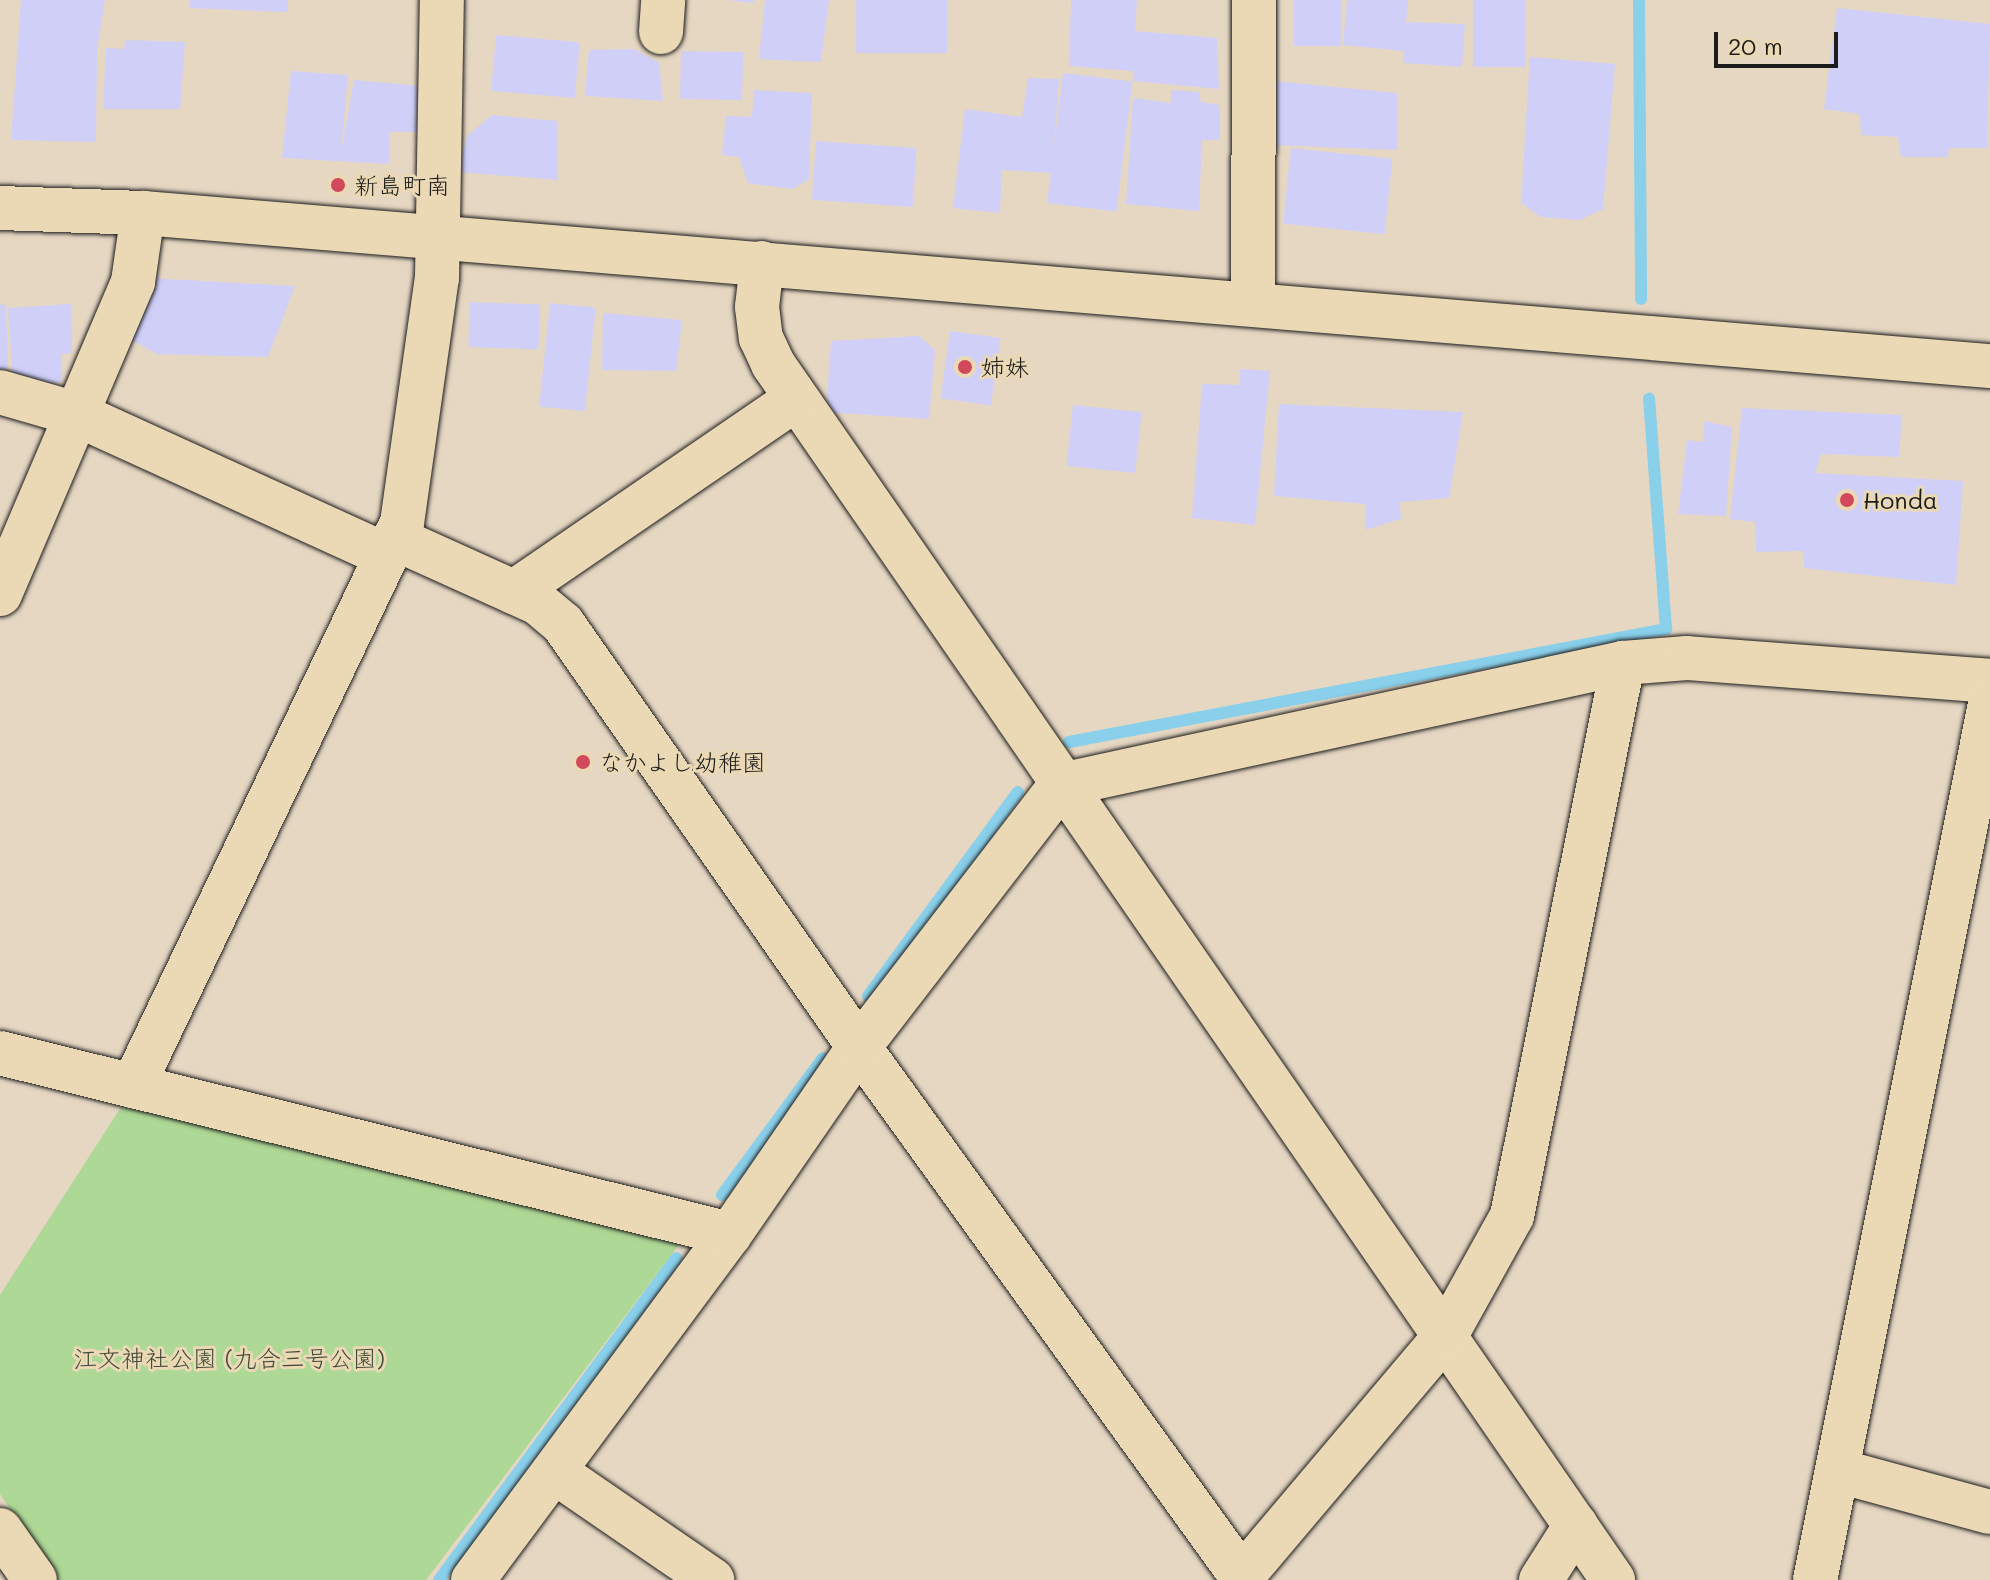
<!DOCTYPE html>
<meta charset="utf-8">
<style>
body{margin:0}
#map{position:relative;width:1990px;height:1580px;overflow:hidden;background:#e6d7c3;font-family:Mali,"Klee One",sans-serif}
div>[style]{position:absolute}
.green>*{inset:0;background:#aed896}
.stream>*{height:12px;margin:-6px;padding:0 6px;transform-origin:6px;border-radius:6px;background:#8ad0eb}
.building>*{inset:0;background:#d0cff8;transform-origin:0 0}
.roads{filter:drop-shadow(0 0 2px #1c1c1c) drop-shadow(0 0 2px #1c1c1c)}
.minor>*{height:44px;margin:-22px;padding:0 22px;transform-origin:22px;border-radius:22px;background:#ebd9b6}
.dots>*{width:22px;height:22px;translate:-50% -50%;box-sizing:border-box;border:4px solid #ebd9b6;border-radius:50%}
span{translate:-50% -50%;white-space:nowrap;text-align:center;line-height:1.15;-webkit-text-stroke:6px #ebd9b6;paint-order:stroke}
.poi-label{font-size:24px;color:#1c1c1c}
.left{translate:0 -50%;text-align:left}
.park-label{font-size:24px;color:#404b3a}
.scale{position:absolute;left:1714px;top:32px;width:124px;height:36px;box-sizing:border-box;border:4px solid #1c1c1c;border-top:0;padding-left:10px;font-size:24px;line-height:28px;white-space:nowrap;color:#1c1c1c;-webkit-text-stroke:6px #ebd9b6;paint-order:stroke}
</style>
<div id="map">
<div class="green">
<div style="clip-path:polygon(123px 1104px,681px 1242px,426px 1580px,58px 1580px,0 1494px,0 1295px)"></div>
</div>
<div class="stream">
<div style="left:1639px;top:0;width:299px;rotate:89.6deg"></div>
<div style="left:1069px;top:742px;width:608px;rotate:-10.72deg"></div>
<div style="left:1666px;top:629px;width:231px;rotate:-94.2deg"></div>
<div style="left:868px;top:996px;width:253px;rotate:-53.7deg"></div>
<div style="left:722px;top:1195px;width:170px;rotate:-53.6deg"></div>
<div style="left:439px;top:1580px;width:400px;rotate:-53.6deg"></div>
</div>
<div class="building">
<div style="clip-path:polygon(21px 0,105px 0,97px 50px,96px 142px,11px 140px)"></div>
<div style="clip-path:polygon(190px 0,288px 0,288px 12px,189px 8px)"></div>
<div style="clip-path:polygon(725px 0,754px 0,753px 3px)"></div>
<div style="clip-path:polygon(765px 0,829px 0,821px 62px,759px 59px)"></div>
<div style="left:856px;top:0;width:91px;height:53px"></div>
<div style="clip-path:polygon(1071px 0,1137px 0,1135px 31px,1217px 38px,1219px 89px,1133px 81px,1133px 71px,1069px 66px)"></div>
<div style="left:1294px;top:0;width:47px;height:46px"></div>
<div style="clip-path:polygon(1347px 0,1408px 0,1406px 22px,1465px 24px,1462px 67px,1403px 63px,1404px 51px,1343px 45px)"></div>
<div style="left:1473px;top:0;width:53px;height:67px"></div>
<div style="clip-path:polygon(1837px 8px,1990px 24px,1987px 148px,1949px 148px,1948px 157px,1901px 157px,1898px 137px,1861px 135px,1860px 114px,1824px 109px)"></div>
<div style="left:496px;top:35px;width:84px;height:56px;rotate:5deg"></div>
<div style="clip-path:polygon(125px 40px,185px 42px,180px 109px,103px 109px,106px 48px,124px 49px)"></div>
<div style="clip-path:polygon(634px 49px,659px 63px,663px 101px,585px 96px,589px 50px)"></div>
<div style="left:681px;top:51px;width:62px;height:48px;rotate:1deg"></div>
<div style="clip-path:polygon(1530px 57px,1615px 64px,1603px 209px,1580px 220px,1541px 217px,1521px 203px)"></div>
<div style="clip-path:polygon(291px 71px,348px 75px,341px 152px,354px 80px,421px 86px,417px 132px,389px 132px,389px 164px,282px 158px)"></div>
<div style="left:1063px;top:73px;width:70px;height:131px;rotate:7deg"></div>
<div style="clip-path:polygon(1028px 78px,1059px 79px,1052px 173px,1002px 170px,1000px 213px,953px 208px,965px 109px,1022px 117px)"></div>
<div style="clip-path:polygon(1274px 81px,1397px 93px,1397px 150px,1274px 145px)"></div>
<div style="clip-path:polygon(754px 90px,812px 93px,809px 179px,792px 189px,748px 183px,739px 157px,722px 155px,726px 116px,752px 117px)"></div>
<div style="clip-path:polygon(1171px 90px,1199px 92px,1201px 102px,1220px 105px,1220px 140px,1202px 140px,1199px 211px,1126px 204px,1133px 98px,1171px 103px)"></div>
<div style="clip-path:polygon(492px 115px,557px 121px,558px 180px,458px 172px,467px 136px)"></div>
<div style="left:816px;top:141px;width:101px;height:59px;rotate:4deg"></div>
<div style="left:1291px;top:148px;width:102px;height:76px;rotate:6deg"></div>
<div style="clip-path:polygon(148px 278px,295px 286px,268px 357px,157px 354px,125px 336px)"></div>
<div style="left:470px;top:302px;width:70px;height:45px;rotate:2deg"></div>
<div style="left:550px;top:303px;width:46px;height:104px;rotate:6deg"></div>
<div style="clip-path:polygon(6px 304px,8px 369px,0 370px,0 305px)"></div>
<div style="clip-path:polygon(71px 304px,72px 353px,62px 354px,61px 382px,13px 387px,8px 308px)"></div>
<div style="clip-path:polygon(603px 313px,682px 320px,676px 371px,602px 370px)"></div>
<div style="left:950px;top:331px;width:51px;height:68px;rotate:8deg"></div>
<div style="clip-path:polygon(919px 336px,935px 350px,929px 419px,826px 412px,831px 341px)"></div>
<div style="clip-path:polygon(1240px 369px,1270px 371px,1255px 525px,1192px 518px,1202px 384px,1240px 385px)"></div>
<div style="clip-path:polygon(1279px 404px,1463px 412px,1449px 498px,1400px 502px,1401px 519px,1365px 530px,1366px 504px,1274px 496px)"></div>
<div style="left:1073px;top:405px;width:69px;height:61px;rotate:6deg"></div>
<div style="clip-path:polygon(1742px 408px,1902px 415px,1899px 457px,1821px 454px,1815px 473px,1963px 481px,1956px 585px,1804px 568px,1803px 551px,1756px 552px,1755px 522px,1730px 519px)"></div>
<div style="clip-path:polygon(1704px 421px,1732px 427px,1726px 516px,1678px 514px,1687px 440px,1703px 442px)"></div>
</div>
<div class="roads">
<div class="minor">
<div style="left:661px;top:32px;width:32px;rotate:-86deg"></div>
<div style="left:0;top:208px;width:143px;rotate:2deg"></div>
<div style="left:143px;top:213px;width:1853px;rotate:4.74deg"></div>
<div style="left:762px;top:263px;width:44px;rotate:96.5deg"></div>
<div style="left:757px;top:307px;width:31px;rotate:83deg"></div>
<div style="left:761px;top:338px;width:29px;rotate:65deg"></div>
<div style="left:773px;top:364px;width:1478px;rotate:55.36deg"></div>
<div style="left:1253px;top:302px;width:302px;rotate:-89.8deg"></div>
<div style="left:0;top:392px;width:79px;rotate:16.1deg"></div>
<div style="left:76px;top:414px;width:340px;rotate:24.5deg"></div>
<div style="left:394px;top:538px;width:158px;rotate:24.3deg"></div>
<div style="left:538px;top:603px;width:33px;rotate:40deg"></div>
<div style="left:563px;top:624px;width:516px;rotate:55.02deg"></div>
<div style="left:859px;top:1047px;width:654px;rotate:54.15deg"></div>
<div style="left:514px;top:592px;width:342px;rotate:-34.4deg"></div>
<div style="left:0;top:594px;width:339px;rotate:-66.9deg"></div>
<div style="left:133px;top:282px;width:70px;rotate:-81.8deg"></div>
<div style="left:0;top:1053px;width:752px;rotate:13.93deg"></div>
<div style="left:133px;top:1086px;width:624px;rotate:-64.46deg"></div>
<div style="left:402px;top:523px;width:247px;rotate:-81.9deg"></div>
<div style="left:437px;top:278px;width:278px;rotate:-89deg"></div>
<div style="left:1839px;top:1471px;width:156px;rotate:15.2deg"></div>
<div style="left:555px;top:1472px;width:191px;rotate:34.5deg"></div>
<div style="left:0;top:1530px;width:61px;rotate:55deg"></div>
<div style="left:473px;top:1580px;width:431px;rotate:-53.4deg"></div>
<div style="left:730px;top:1234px;width:227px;rotate:-55.4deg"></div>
<div style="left:859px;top:1047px;width:331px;rotate:-52.4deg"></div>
<div style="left:1061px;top:785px;width:575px;rotate:-12.25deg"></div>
<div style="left:1623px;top:663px;width:64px;rotate:-4.5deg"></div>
<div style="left:1687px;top:658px;width:304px;rotate:4.3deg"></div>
<div style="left:1239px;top:1580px;width:321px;rotate:-49.8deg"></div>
<div style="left:1446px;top:1335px;width:136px;rotate:-61deg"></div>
<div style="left:1512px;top:1216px;width:564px;rotate:-78.65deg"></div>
<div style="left:1541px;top:1580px;width:65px;rotate:-57.5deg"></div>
<div style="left:1815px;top:1580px;width:893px;rotate:-78.7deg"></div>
</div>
</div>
<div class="dots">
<div style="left:338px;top:185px;background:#d1495b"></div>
<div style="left:965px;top:367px;background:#d1495b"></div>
<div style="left:1847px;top:500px;background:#d1495b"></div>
<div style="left:583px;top:762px;background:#d1495b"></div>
</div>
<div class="poi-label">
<span class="left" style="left:354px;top:185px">新島町南</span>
<span class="left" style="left:981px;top:367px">姉妹</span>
<span class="left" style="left:1863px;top:500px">Honda</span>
<span class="left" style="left:599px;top:762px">なかよし幼稚園</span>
</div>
<div class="park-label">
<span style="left:229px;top:1358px">江文神社公園 (九合三号公園)</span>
</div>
<div class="scale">20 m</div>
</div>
